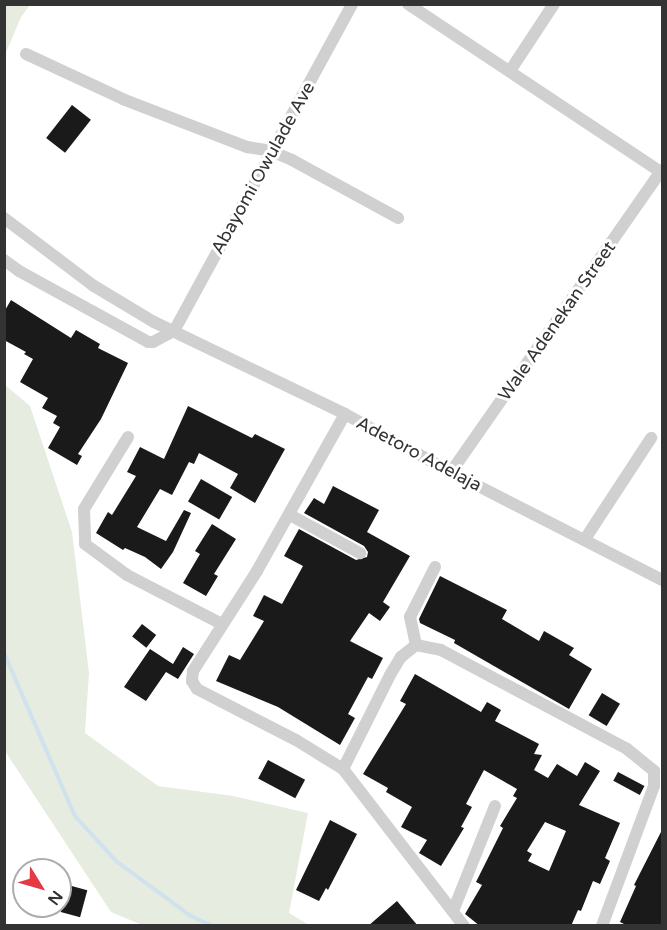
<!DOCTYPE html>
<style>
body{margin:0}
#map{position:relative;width:667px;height:930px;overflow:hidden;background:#fff;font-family:"Varela Round",sans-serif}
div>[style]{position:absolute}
.green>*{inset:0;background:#e6ecdf}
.stream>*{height:4px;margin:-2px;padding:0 2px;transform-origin:2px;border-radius:2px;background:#cfe2ee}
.building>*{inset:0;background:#1a1a1a;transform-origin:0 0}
.minor>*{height:12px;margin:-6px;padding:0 6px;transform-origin:6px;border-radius:6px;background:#d0d0d0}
span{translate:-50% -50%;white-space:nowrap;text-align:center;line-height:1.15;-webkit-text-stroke:6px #fff;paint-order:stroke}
.street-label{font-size:18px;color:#333}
.frame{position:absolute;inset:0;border:6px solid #333;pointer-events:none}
.north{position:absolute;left:12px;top:858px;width:60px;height:60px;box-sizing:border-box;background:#fff;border:2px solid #adadad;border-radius:50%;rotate:127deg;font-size:16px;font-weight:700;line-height:24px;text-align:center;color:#333}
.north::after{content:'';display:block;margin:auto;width:21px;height:27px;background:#e63946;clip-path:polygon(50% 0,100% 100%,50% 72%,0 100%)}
</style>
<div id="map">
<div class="green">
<div style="clip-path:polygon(5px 4px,30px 5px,21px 17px,5px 55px)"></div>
<div style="clip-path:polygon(5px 385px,30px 406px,72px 532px,89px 673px,85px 733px,158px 786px,233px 796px,308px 813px,289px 913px,309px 925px,142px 925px,111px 912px,5px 751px)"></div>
</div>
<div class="stream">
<div style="left:4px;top:653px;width:178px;rotate:66.5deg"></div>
<div style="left:75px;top:816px;width:61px;rotate:47.7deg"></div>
<div style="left:116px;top:861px;width:93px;rotate:36.3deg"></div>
<div style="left:191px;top:916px;width:23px;rotate:25deg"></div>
</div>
<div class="building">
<div style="left:72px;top:105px;width:24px;height:42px;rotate:38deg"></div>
<div style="clip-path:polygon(11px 300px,71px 338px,76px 330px,100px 344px,98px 348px,128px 363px,101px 419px,78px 454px,82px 456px,77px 465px,48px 448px,60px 427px,53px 423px,57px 416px,42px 408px,48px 398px,20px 382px,33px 359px,24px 354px,26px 352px,4px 340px,4px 312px)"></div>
<div style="clip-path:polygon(188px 406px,252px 438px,255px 434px,285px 449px,255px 503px,230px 488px,238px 474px,199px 453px,194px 464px,189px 462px,172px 495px,160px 489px,137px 527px,166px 541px,184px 510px,191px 513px,173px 552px,161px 569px,145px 557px,125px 548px,123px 550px,96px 533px,108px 512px,112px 515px,136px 476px,127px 472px,140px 447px,164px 459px)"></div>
<div style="left:201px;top:479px;width:36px;height:26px;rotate:30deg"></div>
<div style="clip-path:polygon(333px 486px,379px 510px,367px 532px,410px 556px,383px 602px,390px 607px,380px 621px,369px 613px,350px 641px,383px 658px,372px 679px,368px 677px,348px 714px,355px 718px,340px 745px,278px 707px,216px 681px,229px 655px,240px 660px,264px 621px,253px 616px,264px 595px,282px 604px,303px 566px,284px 556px,299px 529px,356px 560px,367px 557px,368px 552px,364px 546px,304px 513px,314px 498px,324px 504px)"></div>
<div style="clip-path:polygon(212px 524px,236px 539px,214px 574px,218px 576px,206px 596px,183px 583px,200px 554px,195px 551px)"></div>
<div style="clip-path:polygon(440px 576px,507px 610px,502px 619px,539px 641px,544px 631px,574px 648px,569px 655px,592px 669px,569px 709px,454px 643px,455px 640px,420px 623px,419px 619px)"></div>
<div style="left:142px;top:624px;width:18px;height:16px;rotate:38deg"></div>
<div style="clip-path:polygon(183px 647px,194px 654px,178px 679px,166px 672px,146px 701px,124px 687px,150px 649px,173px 664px)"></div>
<div style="clip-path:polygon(evenodd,415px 674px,481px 712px,487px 702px,501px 710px,495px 721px,539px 744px,534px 754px,542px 755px,534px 770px,548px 778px,557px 764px,577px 776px,585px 762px,600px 771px,579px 805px,620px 823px,605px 858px,610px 861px,600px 884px,593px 881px,581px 911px,578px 910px,571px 926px,480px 926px,465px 914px,482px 885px,476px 882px,503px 828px,500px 826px,517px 798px,513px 796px,517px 789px,484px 770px,466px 804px,472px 807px,461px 827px,464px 828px,441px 866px,419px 853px,427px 840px,401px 827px,412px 807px,386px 792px,388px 788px,363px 774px,406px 704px,400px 701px,415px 674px,545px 822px,566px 831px,549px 871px,528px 861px,532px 854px,527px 851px,545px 822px)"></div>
<div style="left:602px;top:693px;width:21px;height:26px;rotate:31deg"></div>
<div style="left:268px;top:760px;width:42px;height:21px;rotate:28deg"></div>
<div style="left:618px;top:772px;width:30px;height:10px;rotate:28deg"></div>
<div style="clip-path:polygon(330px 820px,357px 834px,328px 890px,326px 888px,319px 901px,296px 890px)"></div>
<div style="clip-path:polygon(663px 828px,663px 926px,628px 926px,620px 922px,636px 886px,634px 885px)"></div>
<div style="left:68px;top:885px;width:20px;height:28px;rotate:15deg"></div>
<div style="clip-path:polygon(397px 901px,418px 926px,368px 926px)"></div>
</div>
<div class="minor">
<div style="left:408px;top:4px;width:304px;rotate:33.6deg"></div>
<div style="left:26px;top:54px;width:109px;rotate:24.9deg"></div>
<div style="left:125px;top:100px;width:131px;rotate:21.1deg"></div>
<div style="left:247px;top:147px;width:24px;rotate:9deg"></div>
<div style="left:271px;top:151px;width:23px;rotate:23deg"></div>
<div style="left:292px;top:160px;width:121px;rotate:28.7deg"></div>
<div style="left:510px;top:71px;width:80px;rotate:-56.7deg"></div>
<div style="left:4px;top:218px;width:113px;rotate:37.1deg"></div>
<div style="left:94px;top:286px;width:70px;rotate:31deg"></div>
<div style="left:154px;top:322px;width:212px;rotate:25.7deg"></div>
<div style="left:345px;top:414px;width:121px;rotate:28.7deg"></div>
<div style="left:451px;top:472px;width:237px;rotate:27.1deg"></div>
<div style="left:4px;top:260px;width:19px;rotate:36deg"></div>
<div style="left:19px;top:271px;width:147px;rotate:28.8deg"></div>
<div style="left:148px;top:342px;width:5px"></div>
<div style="left:153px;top:342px;width:24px;rotate:-28deg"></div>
<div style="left:174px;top:331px;width:372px;rotate:-61.4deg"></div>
<div style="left:345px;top:414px;width:180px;rotate:119.3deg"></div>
<div style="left:257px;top:571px;width:119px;rotate:122.6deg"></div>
<div style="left:193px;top:671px;width:10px;rotate:96deg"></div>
<div style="left:192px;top:681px;width:9px;rotate:58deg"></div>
<div style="left:197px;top:689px;width:111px;rotate:27.3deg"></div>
<div style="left:296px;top:740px;width:55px;rotate:31.7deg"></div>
<div style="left:343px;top:769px;width:198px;rotate:52.4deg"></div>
<div style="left:128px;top:437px;width:84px;rotate:121.4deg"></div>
<div style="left:84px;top:509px;width:35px;rotate:88deg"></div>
<div style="left:85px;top:544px;width:52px;rotate:36.4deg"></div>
<div style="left:127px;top:575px;width:107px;rotate:27.3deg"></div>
<div style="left:451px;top:472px;width:368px;rotate:-55.1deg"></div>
<div style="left:290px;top:515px;width:80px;rotate:28.5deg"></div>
<div style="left:585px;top:539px;width:121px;rotate:-56.8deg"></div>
<div style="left:416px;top:645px;width:29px;rotate:-102deg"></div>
<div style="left:410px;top:617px;width:56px;rotate:-63.4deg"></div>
<div style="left:343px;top:769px;width:105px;rotate:-63.4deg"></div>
<div style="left:390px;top:675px;width:21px;rotate:-59deg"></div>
<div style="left:401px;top:657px;width:19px;rotate:-39deg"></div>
<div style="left:416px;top:645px;width:25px;rotate:11deg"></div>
<div style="left:441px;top:650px;width:211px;rotate:28deg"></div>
<div style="left:627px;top:749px;width:35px;rotate:39deg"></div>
<div style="left:654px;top:771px;width:15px;rotate:90deg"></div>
<div style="left:654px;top:786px;width:149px;rotate:110.4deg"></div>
<div style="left:453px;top:911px;width:113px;rotate:-68.2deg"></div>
</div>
<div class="street-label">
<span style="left:263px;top:168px;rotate:-61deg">Abayomi Owulade Ave</span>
<span style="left:557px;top:321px;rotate:-55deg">Wale Adenekan Street</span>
<span style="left:419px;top:454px;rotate:28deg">Adetoro Adelaja</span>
</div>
<div class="frame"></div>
<div class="north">N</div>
</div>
